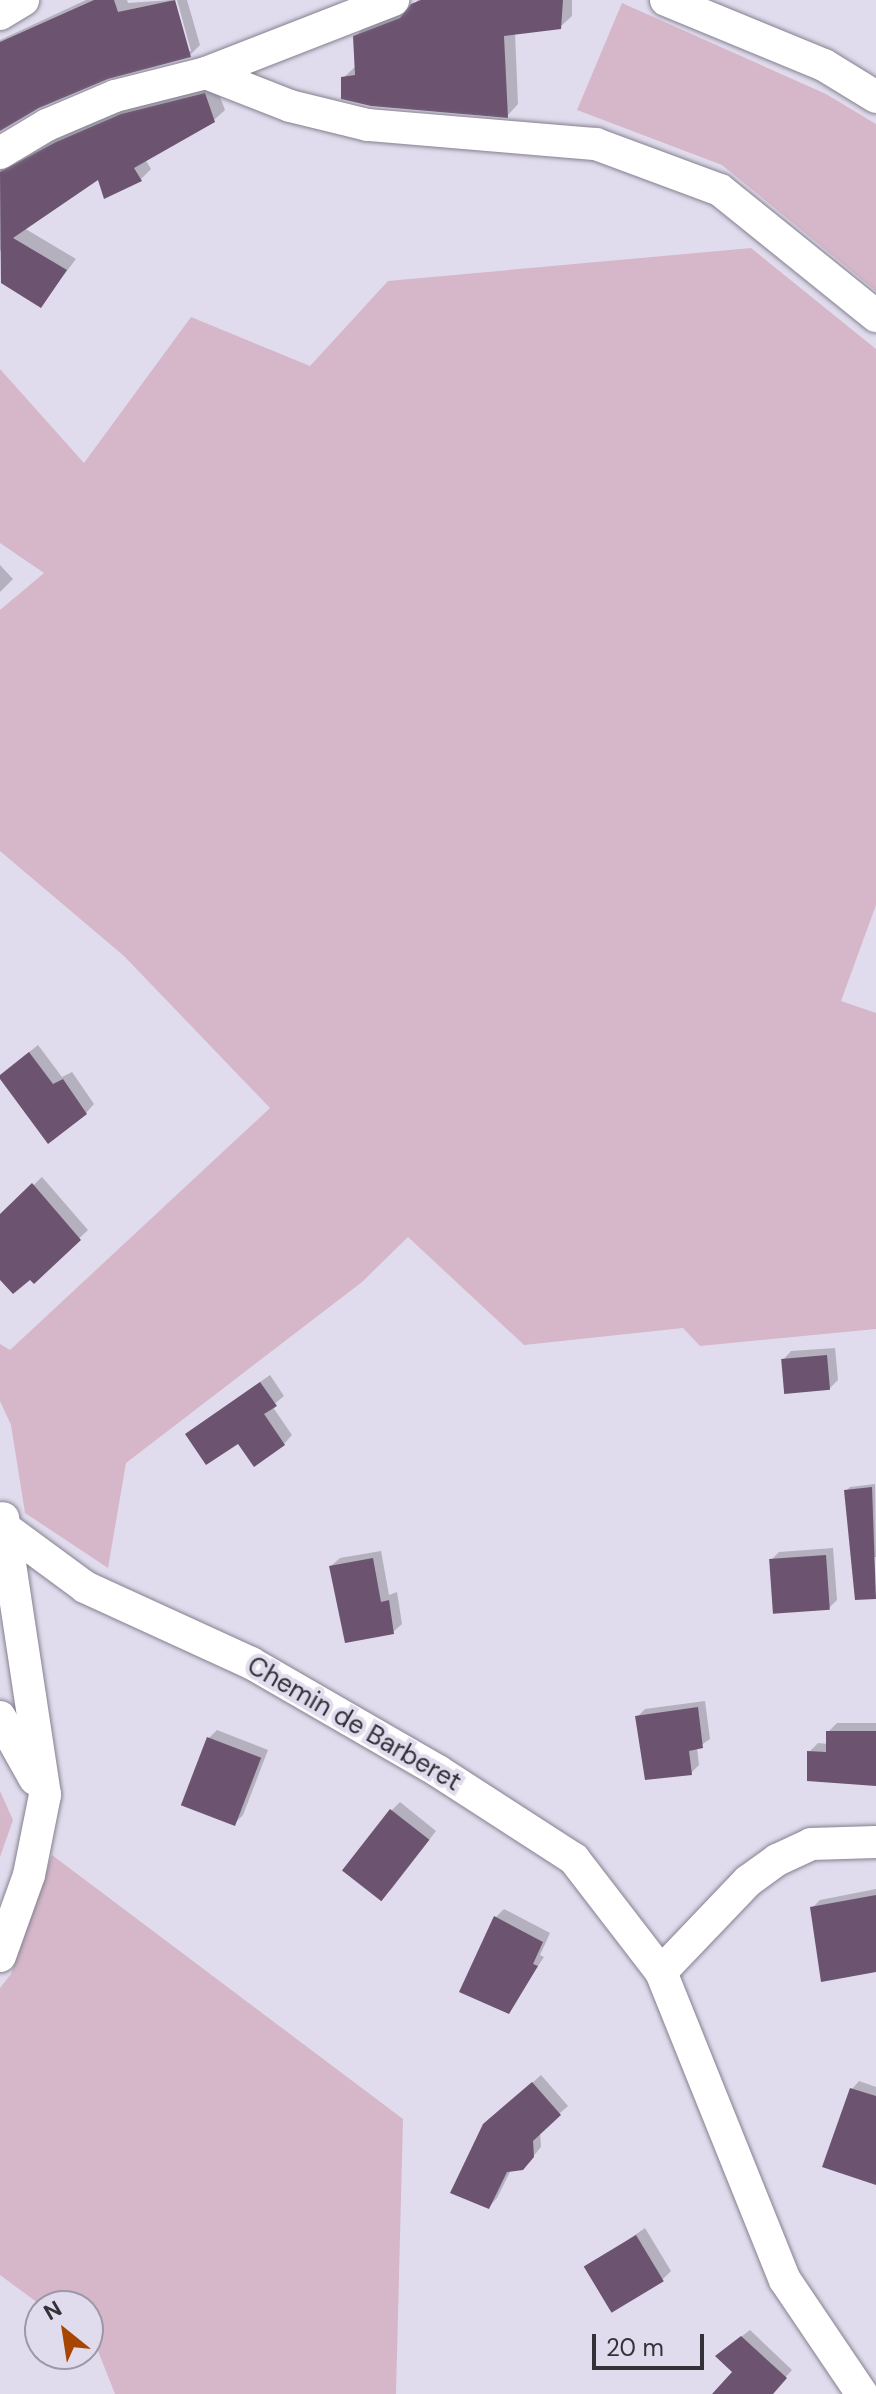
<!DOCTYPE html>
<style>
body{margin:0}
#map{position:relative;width:876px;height:2394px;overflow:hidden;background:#e1dced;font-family:"DM Sans",sans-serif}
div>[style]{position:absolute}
.green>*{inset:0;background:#d5b7c9}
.shadow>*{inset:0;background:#0003}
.building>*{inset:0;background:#6c5470;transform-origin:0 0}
.roads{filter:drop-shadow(0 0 2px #858090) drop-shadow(0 0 2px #858090)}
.minor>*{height:32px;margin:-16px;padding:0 16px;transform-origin:16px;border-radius:16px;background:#fff}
span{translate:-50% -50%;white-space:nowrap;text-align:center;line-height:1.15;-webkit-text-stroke:8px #e1dced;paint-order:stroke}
.street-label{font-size:26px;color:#343238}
.north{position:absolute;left:24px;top:2290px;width:80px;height:80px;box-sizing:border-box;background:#e1dced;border:2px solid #9c98a5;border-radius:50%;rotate:330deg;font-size:22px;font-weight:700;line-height:32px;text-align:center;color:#343238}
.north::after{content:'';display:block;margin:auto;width:28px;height:36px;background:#a74504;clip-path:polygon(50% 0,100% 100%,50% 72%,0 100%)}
.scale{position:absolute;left:592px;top:2334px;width:112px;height:36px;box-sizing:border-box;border:4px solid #343238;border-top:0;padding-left:10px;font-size:24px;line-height:28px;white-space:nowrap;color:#343238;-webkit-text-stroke:6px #e1dced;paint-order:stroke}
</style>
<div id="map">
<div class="green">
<div style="clip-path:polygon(622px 3px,826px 94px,876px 124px,876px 291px,722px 165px,577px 110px)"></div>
<div style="clip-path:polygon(751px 248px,876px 349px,876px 905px,841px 1001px,876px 1013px,876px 1329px,700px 1346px,683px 1328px,524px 1345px,408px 1237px,362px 1282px,126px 1463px,108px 1568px,25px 1513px,11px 1425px,0 1401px,0 1344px,10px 1350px,270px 1108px,124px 956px,0 851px,0 610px,44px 573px,0 543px,0 369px,84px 463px,191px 317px,310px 366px,388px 281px)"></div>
<div style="clip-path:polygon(0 1791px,13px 1820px,0 1857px)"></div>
<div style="clip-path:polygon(52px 1855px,403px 2119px,396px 2394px,115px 2394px,98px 2351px,88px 2343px,88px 2306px,42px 2306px,0 2275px,0 1988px,11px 1974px)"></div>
</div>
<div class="shadow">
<div style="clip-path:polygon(86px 0,127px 0,128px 3px,172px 0,187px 51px,191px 51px,177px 0,187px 0,200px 45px,190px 55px,109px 76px,38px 106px,0 129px,0 40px)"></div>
<div style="clip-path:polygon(418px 0,572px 0,572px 16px,560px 27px,515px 33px,518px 104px,507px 116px,343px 78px,356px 66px,355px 37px,366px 25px,411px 8px)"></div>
<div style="clip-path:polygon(215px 84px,225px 110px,214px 120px,145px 159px,151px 169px,141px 179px,105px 197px,99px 177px,24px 228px,76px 259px,40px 306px,0 250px,0 158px,21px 160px,68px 132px,133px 104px)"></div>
<div style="clip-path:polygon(0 565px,13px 579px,0 592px)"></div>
<div style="clip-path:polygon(38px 1045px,62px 1077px,72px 1072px,94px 1104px,86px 1113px,9px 1068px)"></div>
<div style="clip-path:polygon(42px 1177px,88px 1230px,34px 1281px,30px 1278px,0 1276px,0 1217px)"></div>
<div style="clip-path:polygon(835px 1348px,838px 1380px,829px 1389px,783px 1360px,791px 1351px)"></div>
<div style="clip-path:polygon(270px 1375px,284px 1396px,272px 1406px,292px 1435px,284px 1444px,187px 1434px)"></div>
<div style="clip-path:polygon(875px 1484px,876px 1557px,853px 1560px,846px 1491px,850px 1487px)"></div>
<div style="clip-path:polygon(833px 1548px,837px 1600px,829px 1608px,771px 1560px,779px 1552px)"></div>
<div style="clip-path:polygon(381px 1551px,389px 1595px,397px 1592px,402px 1624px,393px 1632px,331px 1566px,340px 1558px)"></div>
<div style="clip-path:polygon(705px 1701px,710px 1739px,697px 1748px,699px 1765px,691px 1773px,637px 1717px,645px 1709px)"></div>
<div style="clip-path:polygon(837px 1723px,876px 1723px,876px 1784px,809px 1752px,818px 1743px,828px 1744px,828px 1732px)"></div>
<div style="clip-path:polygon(217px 1730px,268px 1750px,243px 1815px,234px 1824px,209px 1738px)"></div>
<div style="clip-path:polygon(400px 1802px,436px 1831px,390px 1891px,391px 1811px)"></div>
<div style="clip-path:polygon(876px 1889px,876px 1970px,812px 1908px,820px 1900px)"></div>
<div style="clip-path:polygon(504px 1909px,550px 1933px,540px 1955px,544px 1957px,508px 2011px,496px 1917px)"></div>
<div style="clip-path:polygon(541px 2075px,568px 2106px,540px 2131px,541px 2147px,531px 2159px,511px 2170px,497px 2198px,489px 2207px,490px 2121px)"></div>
<div style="clip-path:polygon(859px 2081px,876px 2087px,876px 2177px,852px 2089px)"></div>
<div style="clip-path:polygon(645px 2228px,671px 2271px,663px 2279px,587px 2268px)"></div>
<div style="clip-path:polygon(750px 2330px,792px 2370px,770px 2394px,714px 2394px,735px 2372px,724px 2350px)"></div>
</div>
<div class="building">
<div style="clip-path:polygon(94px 0,114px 0,118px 12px,175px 0,191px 57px,108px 79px,39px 108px,0 131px,0 42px)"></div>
<div style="clip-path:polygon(421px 0,563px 0,561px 29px,504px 36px,508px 118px,371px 106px,341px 99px,341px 77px,355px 75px,353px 36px,400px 18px,411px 4px)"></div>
<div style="clip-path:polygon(205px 93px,215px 122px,134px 168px,142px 181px,104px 199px,98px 180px,13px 238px,67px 270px,41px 308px,1px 283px,0 172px,56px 142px,121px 114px)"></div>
<div style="clip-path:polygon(29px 1052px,53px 1084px,63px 1079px,87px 1114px,48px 1144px,0 1079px,0 1075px)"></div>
<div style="clip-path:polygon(32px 1183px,81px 1240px,34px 1284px,30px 1280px,13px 1294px,0 1280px,0 1214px)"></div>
<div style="left:827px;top:1355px;width:35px;height:46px;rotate:85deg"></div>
<div style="clip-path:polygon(260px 1382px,277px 1406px,264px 1414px,285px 1445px,254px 1467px,238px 1444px,206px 1465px,185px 1434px)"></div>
<div style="clip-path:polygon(872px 1487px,876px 1599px,855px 1600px,844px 1490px)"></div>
<div style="left:826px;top:1555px;width:55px;height:57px;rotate:86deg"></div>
<div style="clip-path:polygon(373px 1558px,381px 1602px,389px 1600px,394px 1634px,345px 1643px,329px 1566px)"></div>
<div style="clip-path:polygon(698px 1707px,703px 1748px,689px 1751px,692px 1775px,645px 1780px,635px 1716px)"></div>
<div style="clip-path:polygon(826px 1731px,876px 1731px,876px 1786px,807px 1781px,807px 1751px,826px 1752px)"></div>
<div style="left:207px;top:1737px;width:58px;height:73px;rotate:21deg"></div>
<div style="left:390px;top:1809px;width:50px;height:78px;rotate:38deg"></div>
<div style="clip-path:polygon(876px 1895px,876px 1972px,821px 1982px,810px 1907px)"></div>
<div style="clip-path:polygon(494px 1916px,543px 1942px,533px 1964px,538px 1966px,509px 2014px,459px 1992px)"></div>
<div style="clip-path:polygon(532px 2082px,561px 2115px,533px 2141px,534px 2157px,523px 2170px,507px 2172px,489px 2209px,450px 2193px,483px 2124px)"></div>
<div style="clip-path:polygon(850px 2088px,876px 2096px,876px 2185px,822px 2167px)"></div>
<div style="left:636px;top:2235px;width:54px;height:61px;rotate:59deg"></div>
<div style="clip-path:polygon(741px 2336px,787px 2378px,773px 2394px,712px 2394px,732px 2372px,715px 2356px)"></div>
</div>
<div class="roads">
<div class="minor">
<div style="left:666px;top:0;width:171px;rotate:22.4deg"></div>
<div style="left:824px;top:65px;width:61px;rotate:31.6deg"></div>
<div style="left:0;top:14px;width:27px;rotate:-31deg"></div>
<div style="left:206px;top:73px;width:90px;rotate:21.4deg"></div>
<div style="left:290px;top:106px;width:80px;rotate:13.7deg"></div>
<div style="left:368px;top:125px;width:229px;rotate:4.8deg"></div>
<div style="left:596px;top:144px;width:132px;rotate:20.4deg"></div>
<div style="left:720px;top:190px;width:201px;rotate:38.9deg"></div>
<div style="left:0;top:153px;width:55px;rotate:-30.8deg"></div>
<div style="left:47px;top:125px;width:74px;rotate:-23.1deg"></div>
<div style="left:115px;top:96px;width:94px;rotate:-14.2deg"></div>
<div style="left:206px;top:73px;width:201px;rotate:-21.3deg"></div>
<div style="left:5px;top:1528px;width:99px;rotate:36.4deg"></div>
<div style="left:85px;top:1587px;width:183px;rotate:24.6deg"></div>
<div style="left:251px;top:1663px;width:216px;rotate:30deg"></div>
<div style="left:438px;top:1771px;width:162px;rotate:32.9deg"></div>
<div style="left:574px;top:1859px;width:143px;rotate:52.4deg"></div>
<div style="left:661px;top:1972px;width:332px;rotate:68.1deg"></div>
<div style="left:785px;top:2280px;width:138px;rotate:56deg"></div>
<div style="left:0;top:1717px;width:71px;rotate:60.6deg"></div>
<div style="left:0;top:1956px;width:86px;rotate:-70.3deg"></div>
<div style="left:29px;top:1875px;width:82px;rotate:-78.7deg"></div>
<div style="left:45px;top:1795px;width:280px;rotate:-98.6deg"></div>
<div style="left:661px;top:1972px;width:126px;rotate:-46.3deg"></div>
<div style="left:748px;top:1881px;width:36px;rotate:-36deg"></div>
<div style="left:777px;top:1860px;width:38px;rotate:-25deg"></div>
<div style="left:811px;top:1844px;width:65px;rotate:-1.8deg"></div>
</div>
</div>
<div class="street-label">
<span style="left:354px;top:1724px;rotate:30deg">Chemin de Barberet</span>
</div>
<div class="north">N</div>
<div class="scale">20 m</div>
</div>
